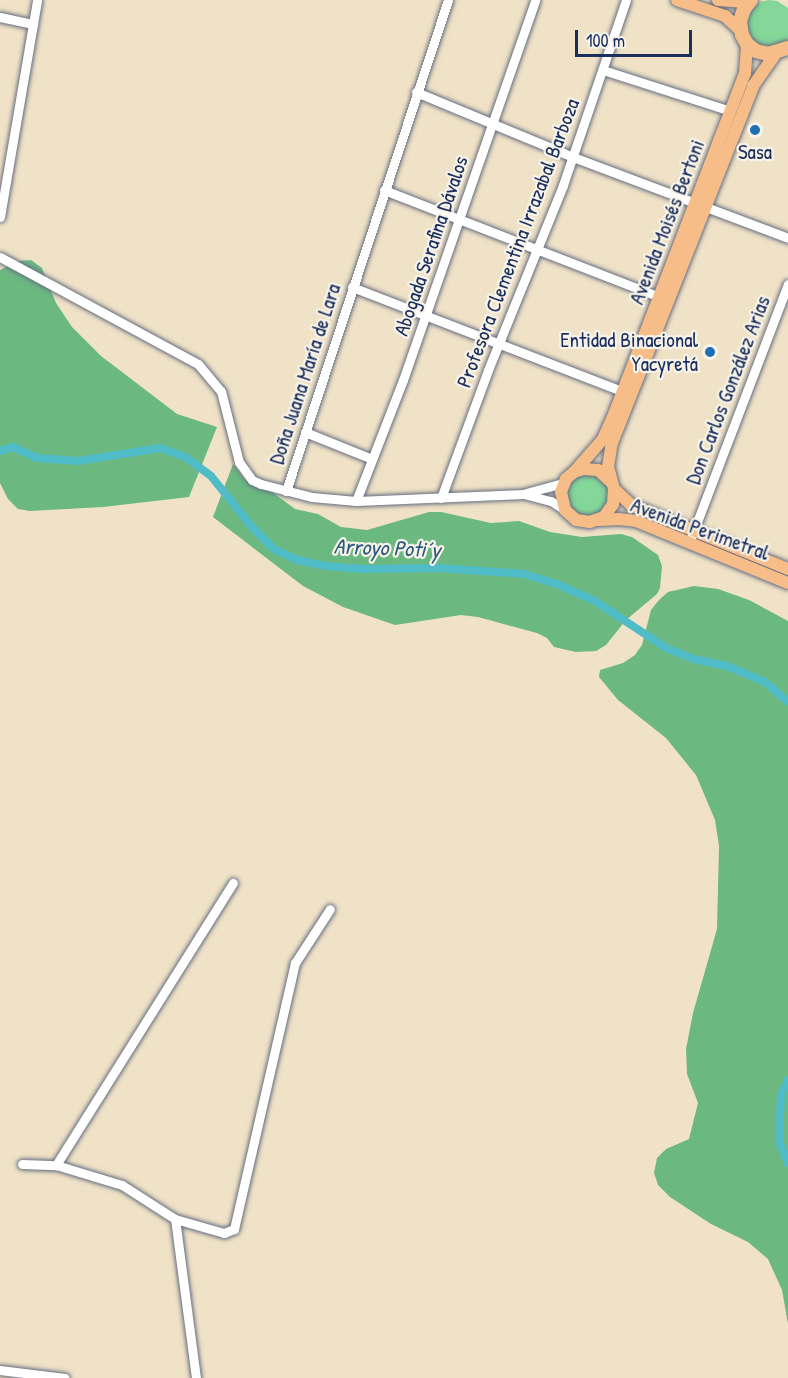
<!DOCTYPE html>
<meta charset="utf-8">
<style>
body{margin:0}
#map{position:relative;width:788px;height:1378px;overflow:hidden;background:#f0e2c6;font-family:"Patrick Hand",sans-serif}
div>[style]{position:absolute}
.green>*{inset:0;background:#84d799}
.round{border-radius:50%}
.forest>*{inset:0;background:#6bb881}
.canal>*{height:8px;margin:-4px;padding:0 4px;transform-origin:4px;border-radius:4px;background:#4fbcc7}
.roads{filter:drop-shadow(0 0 2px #666e82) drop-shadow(0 0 2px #666e82)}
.minor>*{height:9px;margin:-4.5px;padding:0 4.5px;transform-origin:4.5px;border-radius:4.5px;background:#fff}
.major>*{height:12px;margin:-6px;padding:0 6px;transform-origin:6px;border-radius:6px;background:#f7bd88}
.highway>*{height:14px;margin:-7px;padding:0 7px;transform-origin:7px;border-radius:7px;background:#f7bd88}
.dots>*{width:16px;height:16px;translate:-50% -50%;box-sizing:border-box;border:3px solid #f7f3e8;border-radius:50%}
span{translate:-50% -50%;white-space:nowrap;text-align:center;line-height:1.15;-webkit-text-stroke:4.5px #f7f3e8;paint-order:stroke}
.poi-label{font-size:21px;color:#1b2f5e}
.right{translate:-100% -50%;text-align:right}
.street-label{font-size:21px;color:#1b2f5e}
.water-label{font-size:22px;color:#2b597e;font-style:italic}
.scale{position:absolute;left:575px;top:30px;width:117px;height:27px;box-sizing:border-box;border:3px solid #1b2f5e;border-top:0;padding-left:8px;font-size:18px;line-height:21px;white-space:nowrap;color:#1b2f5e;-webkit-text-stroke:4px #f7f3e8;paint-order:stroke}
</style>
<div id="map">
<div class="green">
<div style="clip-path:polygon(769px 0,777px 1px,788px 8px,788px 41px,769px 50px,754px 44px,745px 30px,748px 13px,760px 2px)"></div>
<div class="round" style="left:565px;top:473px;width:44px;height:44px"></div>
</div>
<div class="forest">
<div style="clip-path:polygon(31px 260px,42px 268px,56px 303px,72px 327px,101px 356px,177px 414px,217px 427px,189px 497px,103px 507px,30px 511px,18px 509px,8px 499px,0 483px,0 270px,19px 261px)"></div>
<div style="clip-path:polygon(233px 464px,245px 480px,272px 492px,295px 509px,318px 514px,341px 527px,367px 530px,429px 512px,441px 512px,491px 523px,519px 521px,550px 532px,582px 537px,621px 534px,632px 537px,658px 555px,662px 566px,660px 588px,657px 594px,626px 620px,606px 645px,596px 651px,576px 652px,554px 647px,547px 638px,537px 633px,478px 617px,461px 615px,395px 625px,343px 607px,303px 586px,213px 517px)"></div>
<div style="clip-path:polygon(694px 586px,718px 589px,749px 600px,788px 621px,788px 1324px,782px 1290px,768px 1259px,748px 1242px,711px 1224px,670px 1197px,658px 1185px,654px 1173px,657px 1158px,666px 1149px,689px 1139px,698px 1103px,687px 1074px,686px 1049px,693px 1013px,717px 929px,719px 846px,715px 820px,696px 775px,666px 738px,618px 700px,599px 677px,600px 670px,623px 663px,635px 655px,642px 645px,651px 610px,659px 600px,668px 592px)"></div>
</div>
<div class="canal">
<div style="left:0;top:451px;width:14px;rotate:-17deg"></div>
<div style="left:13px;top:447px;width:26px;rotate:25deg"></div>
<div style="left:37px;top:458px;width:41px;rotate:4.2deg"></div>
<div style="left:78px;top:461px;width:83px;rotate:-9deg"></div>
<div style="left:160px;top:448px;width:29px;rotate:20deg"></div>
<div style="left:187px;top:458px;width:30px;rotate:37deg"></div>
<div style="left:211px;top:476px;width:65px;rotate:51.2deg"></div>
<div style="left:252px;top:527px;width:31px;rotate:45deg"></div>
<div style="left:274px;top:549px;width:25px;rotate:26deg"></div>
<div style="left:297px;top:560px;width:30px;rotate:12deg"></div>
<div style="left:326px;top:566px;width:35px;rotate:5deg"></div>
<div style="left:361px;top:569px;width:78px;rotate:-0.7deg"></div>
<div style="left:439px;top:568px;width:85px;rotate:4deg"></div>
<div style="left:524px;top:574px;width:37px;rotate:17deg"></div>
<div style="left:559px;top:585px;width:39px;rotate:24deg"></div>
<div style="left:595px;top:601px;width:85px;rotate:33.5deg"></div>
<div style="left:666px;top:648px;width:29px;rotate:22deg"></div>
<div style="left:693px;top:659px;width:35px;rotate:12deg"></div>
<div style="left:727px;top:666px;width:41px;rotate:22.8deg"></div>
<div style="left:765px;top:682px;width:30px;rotate:41deg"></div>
<div style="left:788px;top:1080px;width:17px;rotate:115deg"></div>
<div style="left:781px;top:1095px;width:46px;rotate:92.5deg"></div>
<div style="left:779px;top:1141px;width:24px;rotate:68deg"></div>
</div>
<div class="roads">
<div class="minor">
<div style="left:0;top:17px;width:34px;rotate:12deg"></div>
<div style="left:603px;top:70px;width:134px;rotate:17.8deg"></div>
<div style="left:416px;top:92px;width:170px;rotate:22.5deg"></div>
<div style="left:573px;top:157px;width:230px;rotate:20.6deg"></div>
<div style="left:384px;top:190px;width:301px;rotate:21.2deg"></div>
<div style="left:0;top:217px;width:220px;rotate:-80.3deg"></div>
<div style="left:0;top:257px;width:225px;rotate:28.4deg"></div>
<div style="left:198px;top:364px;width:35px;rotate:50deg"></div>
<div style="left:221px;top:391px;width:73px;rotate:75.8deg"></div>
<div style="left:239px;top:462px;width:22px;rotate:54deg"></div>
<div style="left:252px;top:480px;width:10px;rotate:24deg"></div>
<div style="left:261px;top:484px;width:53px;rotate:14.3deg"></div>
<div style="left:312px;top:497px;width:44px;rotate:5.2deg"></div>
<div style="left:356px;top:501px;width:168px;rotate:-2.4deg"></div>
<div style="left:524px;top:494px;width:28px;rotate:15deg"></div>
<div style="left:551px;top:501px;width:17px;rotate:33deg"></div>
<div style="left:352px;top:287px;width:295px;rotate:21.1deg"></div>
<div style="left:305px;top:432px;width:72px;rotate:21.9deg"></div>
<div style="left:286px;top:491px;width:517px;rotate:-71.74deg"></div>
<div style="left:526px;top:493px;width:38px;rotate:-15deg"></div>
<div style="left:441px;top:498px;width:136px;rotate:-69.8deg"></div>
<div style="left:488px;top:370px;width:200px;rotate:-67.9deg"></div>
<div style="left:563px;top:185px;width:195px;rotate:-71.2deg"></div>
<div style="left:356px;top:501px;width:130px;rotate:-68.8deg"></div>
<div style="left:403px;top:380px;width:402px;rotate:-70.8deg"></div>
<div style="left:689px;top:543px;width:277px;rotate:-69.1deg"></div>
<div style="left:22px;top:1164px;width:34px;rotate:2deg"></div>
<div style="left:56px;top:1165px;width:69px;rotate:16.9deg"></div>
<div style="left:122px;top:1185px;width:63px;rotate:32.7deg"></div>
<div style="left:56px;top:1165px;width:333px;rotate:-57.9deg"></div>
<div style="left:0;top:1370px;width:65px;rotate:7deg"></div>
<div style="left:196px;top:1378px;width:160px;rotate:-97.5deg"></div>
<div style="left:175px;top:1219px;width:51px;rotate:15.9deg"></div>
<div style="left:224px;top:1233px;width:11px;rotate:-22deg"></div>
<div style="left:234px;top:1229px;width:273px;rotate:-77.1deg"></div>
<div style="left:295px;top:963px;width:64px;rotate:-57.1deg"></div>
</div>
<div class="major">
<div style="left:677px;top:0;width:51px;rotate:18.4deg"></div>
<div style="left:725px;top:16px;width:21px;rotate:43deg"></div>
<div style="left:718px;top:0;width:31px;rotate:4deg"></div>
<div style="left:576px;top:470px;width:41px;rotate:-48.9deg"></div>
<div style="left:603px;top:439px;width:24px;rotate:-66deg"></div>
<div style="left:613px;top:417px;width:368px;rotate:-69deg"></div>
<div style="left:745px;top:74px;width:30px;rotate:-86deg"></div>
<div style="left:610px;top:481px;width:16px;rotate:-137deg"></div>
<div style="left:598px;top:470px;width:15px;rotate:-176deg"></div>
<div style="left:583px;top:469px;width:9px;rotate:162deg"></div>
<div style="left:574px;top:472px;width:11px;rotate:139deg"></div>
<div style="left:566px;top:479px;width:14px;rotate:111deg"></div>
<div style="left:561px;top:492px;width:18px;rotate:77deg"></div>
<div style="left:565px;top:510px;width:15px;rotate:42deg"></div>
<div style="left:576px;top:520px;width:14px;rotate:8deg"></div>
<div style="left:590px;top:522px;width:15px;rotate:-20deg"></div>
<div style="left:604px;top:517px;width:16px;rotate:-55deg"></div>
<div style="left:613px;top:504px;width:15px;rotate:-86deg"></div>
<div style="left:614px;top:489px;width:23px;rotate:-105deg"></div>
<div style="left:608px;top:467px;width:24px;rotate:-81deg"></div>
<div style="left:612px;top:443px;width:384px;rotate:-68.4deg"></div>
<div style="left:753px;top:86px;width:40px;rotate:-55.1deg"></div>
<div style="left:614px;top:489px;width:23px;rotate:43deg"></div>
<div style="left:631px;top:505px;width:170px;rotate:22.2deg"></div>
<div style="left:599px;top:520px;width:19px;rotate:-3deg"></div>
<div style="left:618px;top:519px;width:18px;rotate:6deg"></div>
<div style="left:636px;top:521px;width:164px;rotate:22.2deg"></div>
</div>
<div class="highway">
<div style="left:751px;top:0;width:11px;rotate:128deg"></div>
<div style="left:744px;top:9px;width:13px;rotate:108deg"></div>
<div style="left:740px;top:21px;width:14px;rotate:82deg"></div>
<div style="left:742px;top:35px;width:10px;rotate:61deg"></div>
<div style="left:747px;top:44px;width:11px;rotate:38deg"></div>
<div style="left:756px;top:51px;width:12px;rotate:14deg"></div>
<div style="left:768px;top:54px;width:21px;rotate:-17deg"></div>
</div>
</div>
<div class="dots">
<div style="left:755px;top:130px;background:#1f6fb2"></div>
<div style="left:710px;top:352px;background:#1f6fb2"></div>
</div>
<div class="poi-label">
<span style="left:755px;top:152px">Sasa</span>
<span class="right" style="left:698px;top:352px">Entidad Binacional<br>Yacyretá</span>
</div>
<div class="street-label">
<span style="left:667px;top:222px;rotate:-69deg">Avenida Moisés Bertoni</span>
<span style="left:518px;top:243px;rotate:-69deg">Profesora Clementina Irrazabal Barboza</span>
<span style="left:431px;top:246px;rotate:-71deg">Abogada Serafina Dávalos</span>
<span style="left:305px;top:374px;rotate:-72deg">Doña Juana María de Lara</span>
<span style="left:728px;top:390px;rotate:-69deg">Don Carlos González Arias</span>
<span style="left:700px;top:529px;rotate:20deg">Avenida Perimetral</span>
</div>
<div class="water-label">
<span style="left:387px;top:548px;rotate:2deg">Arroyo Poti´y</span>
</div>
<div class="scale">100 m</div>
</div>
